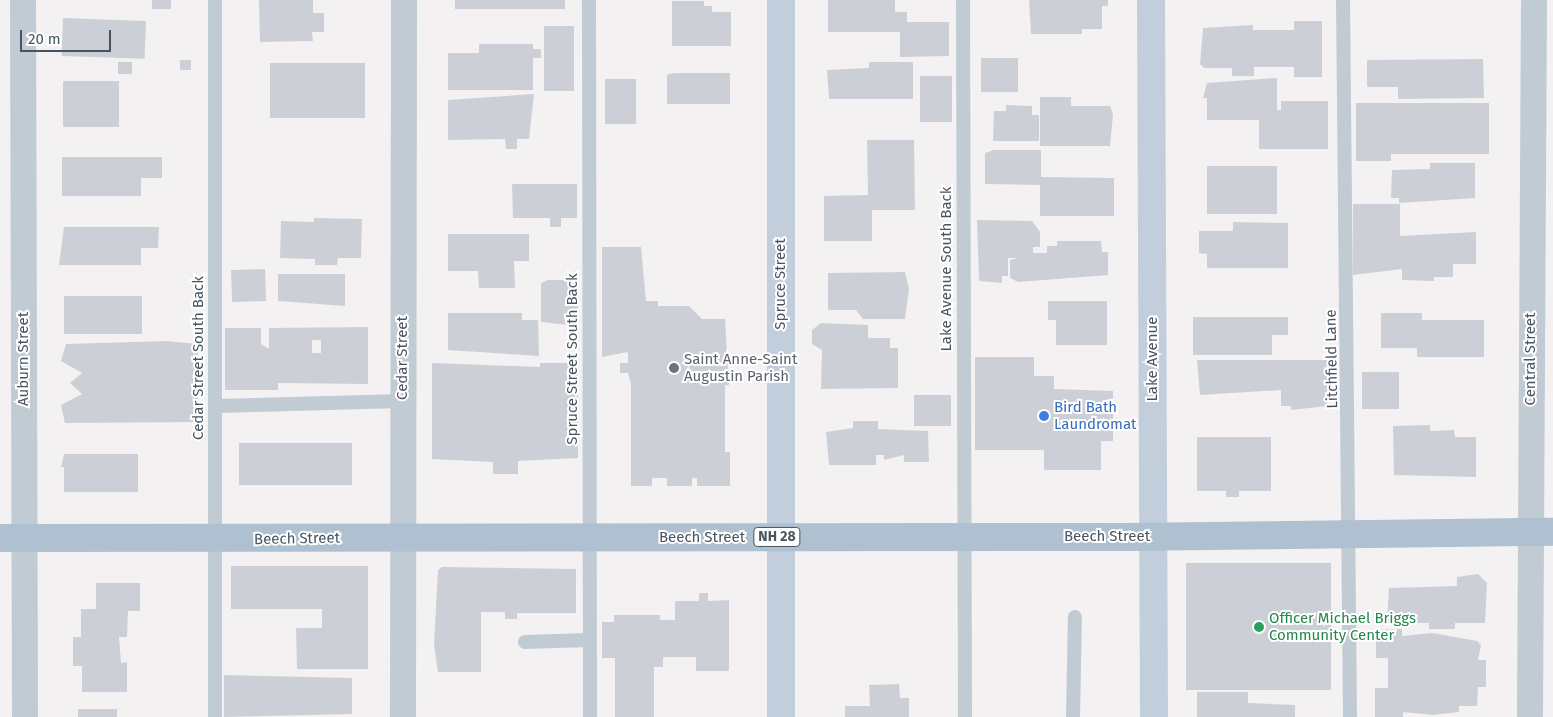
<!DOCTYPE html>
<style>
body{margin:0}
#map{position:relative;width:1553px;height:717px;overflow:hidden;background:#f3f1f1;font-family:"Fira Sans",sans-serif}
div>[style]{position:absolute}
.building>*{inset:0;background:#ccd0d6;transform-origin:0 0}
.lane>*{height:14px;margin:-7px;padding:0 7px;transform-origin:7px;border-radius:7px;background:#c1cbd3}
.street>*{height:26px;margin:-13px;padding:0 13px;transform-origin:13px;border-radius:13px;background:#c1cbd3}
.secondary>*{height:28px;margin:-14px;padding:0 14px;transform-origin:14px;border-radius:14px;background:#c2cedb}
.primary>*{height:28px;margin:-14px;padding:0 14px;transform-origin:14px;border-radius:14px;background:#afc0d1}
.dots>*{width:14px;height:14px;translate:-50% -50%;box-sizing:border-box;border:2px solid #fff;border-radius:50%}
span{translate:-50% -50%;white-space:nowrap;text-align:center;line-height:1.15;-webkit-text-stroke:4px #fff;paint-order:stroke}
.shield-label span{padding:1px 4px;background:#fff;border:1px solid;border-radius:4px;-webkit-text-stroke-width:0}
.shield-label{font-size:14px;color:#475460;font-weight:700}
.street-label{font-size:15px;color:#475460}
.worship-label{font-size:15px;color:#5b616d}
.left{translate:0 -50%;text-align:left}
.shop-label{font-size:15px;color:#366cbe}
.leisure-label{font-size:15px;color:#27864d}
.scale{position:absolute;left:20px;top:30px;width:91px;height:22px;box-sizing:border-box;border:2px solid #475460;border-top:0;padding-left:6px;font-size:15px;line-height:18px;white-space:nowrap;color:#475460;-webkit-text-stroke:4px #fff;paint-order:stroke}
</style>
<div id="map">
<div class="building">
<div style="left:152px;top:0;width:19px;height:9px"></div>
<div style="clip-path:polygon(259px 0,313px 0,313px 13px,324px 13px,324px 32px,312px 32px,313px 41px,260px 42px)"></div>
<div style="left:455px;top:0;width:110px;height:9px"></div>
<div style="clip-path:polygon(828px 0,895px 0,895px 12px,907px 12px,907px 22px,949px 22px,949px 56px,900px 57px,900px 32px,828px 32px)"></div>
<div style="clip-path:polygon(1029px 0,1108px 0,1108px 6px,1102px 6px,1102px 29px,1082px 29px,1082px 34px,1031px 34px)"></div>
<div style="clip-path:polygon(672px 1px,704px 1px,704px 6px,712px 6px,712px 12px,731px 12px,731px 46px,672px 46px)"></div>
<div style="left:63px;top:18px;width:83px;height:38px;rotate:2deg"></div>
<div style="clip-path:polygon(1294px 21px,1322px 21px,1322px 77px,1294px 77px,1294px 67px,1254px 67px,1254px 76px,1232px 76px,1232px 68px,1204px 68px,1200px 64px,1203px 28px,1253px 25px,1253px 30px,1294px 30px)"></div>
<div style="left:544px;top:26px;width:30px;height:65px"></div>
<div style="clip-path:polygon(479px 44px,533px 44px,533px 49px,541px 49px,541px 58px,533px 58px,533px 90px,448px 90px,448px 53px,479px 53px)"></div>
<div style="left:981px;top:58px;width:37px;height:34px"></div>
<div style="clip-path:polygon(1483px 59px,1484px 98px,1398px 99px,1398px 87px,1367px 87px,1367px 60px)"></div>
<div style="left:180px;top:60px;width:11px;height:10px"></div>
<div style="left:118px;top:62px;width:14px;height:12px"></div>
<div style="clip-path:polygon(869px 62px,913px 62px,913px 99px,829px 99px,827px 70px,869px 68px)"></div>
<div style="left:270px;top:63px;width:95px;height:55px"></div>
<div style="clip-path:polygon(674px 73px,730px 73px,730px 104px,667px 104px,667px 75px)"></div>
<div style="left:920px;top:76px;width:32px;height:46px"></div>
<div style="clip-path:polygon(1277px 78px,1277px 110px,1281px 110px,1281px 101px,1328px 101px,1328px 149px,1259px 149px,1259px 120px,1207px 120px,1207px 98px,1203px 98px,1207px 83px)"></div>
<div style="left:605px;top:79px;width:31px;height:45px"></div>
<div style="left:63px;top:81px;width:56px;height:46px"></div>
<div style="clip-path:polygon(534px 94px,529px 139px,517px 139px,517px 149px,506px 149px,505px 139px,448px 140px,448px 100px)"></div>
<div style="clip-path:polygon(1040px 97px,1071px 97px,1071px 106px,1110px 106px,1113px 114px,1110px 146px,1040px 146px)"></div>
<div style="clip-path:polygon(1356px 103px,1489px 103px,1489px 154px,1391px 154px,1391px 161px,1356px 161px)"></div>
<div style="clip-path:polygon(1006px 105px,1032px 106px,1032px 115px,1039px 115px,1039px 141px,993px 141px,994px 111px,1006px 111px)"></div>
<div style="clip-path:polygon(867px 140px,914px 140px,915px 210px,872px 210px,872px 241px,824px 241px,824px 196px,868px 195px)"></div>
<div style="clip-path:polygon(994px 150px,1041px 150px,1041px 177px,1114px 178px,1114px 216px,1040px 216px,1040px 185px,985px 184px,985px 153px)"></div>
<div style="clip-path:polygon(62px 157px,162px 157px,162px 178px,141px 178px,141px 196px,62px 196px)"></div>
<div style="clip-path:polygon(1430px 163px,1475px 163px,1475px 198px,1399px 203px,1399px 198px,1391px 198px,1392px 170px,1430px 169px)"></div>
<div style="left:1207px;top:166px;width:70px;height:48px"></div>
<div style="clip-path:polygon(512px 184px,577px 184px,577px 218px,561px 218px,561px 227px,550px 227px,550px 218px,513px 218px)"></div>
<div style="clip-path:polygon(1353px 204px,1400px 204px,1400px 236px,1476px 232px,1476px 264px,1453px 264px,1453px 277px,1434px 277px,1434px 281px,1402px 280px,1402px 269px,1353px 275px)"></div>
<div style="clip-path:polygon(314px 218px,362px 219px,361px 258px,338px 258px,337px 265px,315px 265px,315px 259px,280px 258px,281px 221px,314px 222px)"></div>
<div style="clip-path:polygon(977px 220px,1032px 221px,1040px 232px,1040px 247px,1033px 247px,1033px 253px,1047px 253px,1047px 246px,1057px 246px,1057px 241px,1101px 241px,1102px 252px,1108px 252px,1108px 275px,1018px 282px,1010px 278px,1010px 260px,1018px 258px,1008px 258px,1008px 276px,1002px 276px,1002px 283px,979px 281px)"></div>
<div style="clip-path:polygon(1233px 222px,1288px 223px,1288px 268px,1207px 268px,1207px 254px,1199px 253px,1199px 231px,1233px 231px)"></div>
<div style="clip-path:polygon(64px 227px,159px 227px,158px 248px,141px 248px,141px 265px,59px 265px)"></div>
<div style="clip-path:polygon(448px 234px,529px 234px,529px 261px,514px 261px,515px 288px,479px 288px,478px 271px,448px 271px)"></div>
<div style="clip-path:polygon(602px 247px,641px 247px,646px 301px,658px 301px,658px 306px,689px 306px,702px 319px,725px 319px,729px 385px,725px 385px,725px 452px,730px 452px,730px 486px,697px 486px,697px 478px,692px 478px,692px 486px,667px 486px,667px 478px,652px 478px,652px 486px,631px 486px,631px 385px,628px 373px,620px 373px,620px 363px,628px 363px,628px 352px,602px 357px)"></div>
<div style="left:265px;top:269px;width:32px;height:34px;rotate:88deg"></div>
<div style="clip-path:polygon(905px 272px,909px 289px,905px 319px,863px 319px,856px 310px,828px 310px,828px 273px)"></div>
<div style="clip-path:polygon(278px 274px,345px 274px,345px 306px,278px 301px)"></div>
<div style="clip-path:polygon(548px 280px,578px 280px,578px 326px,541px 322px,541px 283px)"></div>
<div style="left:64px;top:296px;width:78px;height:38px"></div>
<div style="clip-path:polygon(1048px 301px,1107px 301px,1107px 345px,1056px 345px,1056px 320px,1048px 320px)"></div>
<div style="clip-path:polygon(448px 313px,522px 313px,522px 320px,538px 320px,539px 356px,448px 350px)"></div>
<div style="clip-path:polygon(1381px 313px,1422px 313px,1422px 320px,1484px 320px,1484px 357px,1417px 357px,1417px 348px,1381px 348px)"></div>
<div style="clip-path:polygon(1193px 317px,1288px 317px,1288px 335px,1272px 335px,1272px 355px,1193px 355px)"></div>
<div style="clip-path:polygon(821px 323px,868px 325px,868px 338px,890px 338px,890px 348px,898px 348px,898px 388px,821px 389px,822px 350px,812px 344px,812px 330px)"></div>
<div style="clip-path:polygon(evenodd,368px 327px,368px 384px,278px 383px,278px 390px,225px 390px,225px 328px,261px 328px,261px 344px,269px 349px,269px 328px,368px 327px,312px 340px,321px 340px,321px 353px,312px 353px,312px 340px)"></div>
<div style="clip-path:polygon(166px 341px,198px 344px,198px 422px,65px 423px,61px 405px,82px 394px,70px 383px,82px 373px,61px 361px,66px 344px)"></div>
<div style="clip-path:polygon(975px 357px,1034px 357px,1034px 376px,1054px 376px,1054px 389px,1113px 391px,1113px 441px,1101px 441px,1101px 470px,1044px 470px,1044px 450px,975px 450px)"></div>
<div style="clip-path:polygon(1197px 360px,1327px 360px,1327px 406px,1291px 410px,1291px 406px,1281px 406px,1281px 390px,1200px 395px)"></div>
<div style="clip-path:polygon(432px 363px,540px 367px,540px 363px,578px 363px,578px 458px,518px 461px,518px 474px,493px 474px,493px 462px,432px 459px)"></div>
<div style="left:1362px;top:372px;width:37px;height:37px"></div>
<div style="left:914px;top:395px;width:37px;height:31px"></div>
<div style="clip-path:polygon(853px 421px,878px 421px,878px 429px,928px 431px,929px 462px,904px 462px,904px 455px,884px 460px,884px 455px,876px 455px,876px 465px,829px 465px,826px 432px,853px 428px)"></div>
<div style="clip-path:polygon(1430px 425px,1430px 431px,1454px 430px,1455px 437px,1476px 437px,1476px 477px,1394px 475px,1393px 426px)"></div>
<div style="clip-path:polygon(1197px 437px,1271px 437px,1271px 491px,1239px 491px,1239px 497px,1226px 497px,1226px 491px,1197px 491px)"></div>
<div style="left:352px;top:443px;width:42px;height:113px;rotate:90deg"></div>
<div style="clip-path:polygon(64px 454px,138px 454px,138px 492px,64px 492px,64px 467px,61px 467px)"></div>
<div style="left:1331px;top:563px;width:127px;height:145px;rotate:90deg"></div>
<div style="clip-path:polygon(231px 566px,368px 566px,368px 669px,297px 669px,296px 628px,322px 628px,322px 609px,231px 609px)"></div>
<div style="clip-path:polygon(442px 567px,576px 569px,576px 613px,517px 613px,517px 619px,505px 619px,505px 612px,481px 612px,481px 672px,438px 672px,434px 644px,438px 570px)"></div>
<div style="clip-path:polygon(1478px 574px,1487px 583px,1485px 623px,1455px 623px,1455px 629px,1429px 629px,1429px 623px,1387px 623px,1389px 588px,1457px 586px,1457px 577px)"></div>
<div style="clip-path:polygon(96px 583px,140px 583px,140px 611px,128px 611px,127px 637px,119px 637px,121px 663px,127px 662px,127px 692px,82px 692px,82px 666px,73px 666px,73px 637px,81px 637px,81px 609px,96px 609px)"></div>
<div style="clip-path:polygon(699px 593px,708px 593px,708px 601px,729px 600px,729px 671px,696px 671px,696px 657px,663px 657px,663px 667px,654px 667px,654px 717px,615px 717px,615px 658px,602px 658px,602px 622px,614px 622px,614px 615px,660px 615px,660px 620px,675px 620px,675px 601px,699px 601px)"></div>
<div style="clip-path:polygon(1402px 629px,1402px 636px,1432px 633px,1477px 641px,1481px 645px,1478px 660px,1486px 660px,1486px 687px,1478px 687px,1477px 706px,1459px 706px,1459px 712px,1433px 715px,1403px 712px,1403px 717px,1375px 717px,1375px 688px,1388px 688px,1388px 658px,1376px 658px,1376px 630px)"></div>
<div style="clip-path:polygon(224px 675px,352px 678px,352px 714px,224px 717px)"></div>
<div style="clip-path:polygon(899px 684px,900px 698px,909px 698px,909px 717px,845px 717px,845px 706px,870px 706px,869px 685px)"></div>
<div style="clip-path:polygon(1197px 692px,1248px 692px,1248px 703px,1295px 705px,1295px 717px,1197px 717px)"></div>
<div style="left:78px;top:709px;width:39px;height:9px"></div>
</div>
<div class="lane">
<div style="left:589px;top:0;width:717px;rotate:89.92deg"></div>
<div style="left:963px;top:0;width:717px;rotate:89.84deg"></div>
<div style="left:1343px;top:0;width:717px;rotate:89.44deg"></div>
<div style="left:215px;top:406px;width:188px;rotate:-1.5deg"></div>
<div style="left:525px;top:642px;width:64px;rotate:-1.8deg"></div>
<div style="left:215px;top:717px;width:717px;rotate:-90deg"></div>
<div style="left:1073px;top:717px;width:100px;rotate:-88.9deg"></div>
</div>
<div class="street">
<div style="left:23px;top:0;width:717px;rotate:89.84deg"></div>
<div style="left:403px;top:717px;width:717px;rotate:-89.92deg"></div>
<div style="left:1530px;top:717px;width:717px;rotate:-89.68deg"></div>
</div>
<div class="secondary">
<div style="left:781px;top:0;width:717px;rotate:90deg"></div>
<div style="left:1151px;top:0;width:717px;rotate:89.76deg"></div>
</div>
<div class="primary">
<div style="left:0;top:538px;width:1125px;rotate:-0.05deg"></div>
<div style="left:1125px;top:537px;width:428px;rotate:-0.7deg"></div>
</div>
<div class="dots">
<div style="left:674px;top:368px;background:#6b7280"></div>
<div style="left:1044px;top:416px;background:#3f7fe0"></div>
<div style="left:1259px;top:627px;background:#2e9e5b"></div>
</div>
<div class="shield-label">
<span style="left:777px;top:537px">NH 28</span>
</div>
<div class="street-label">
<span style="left:947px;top:269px;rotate:-90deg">Lake Avenue South Back</span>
<span style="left:781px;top:284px;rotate:-90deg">Spruce Street</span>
<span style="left:199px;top:358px;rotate:-90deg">Cedar Street South Back</span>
<span style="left:403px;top:358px;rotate:-90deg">Cedar Street</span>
<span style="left:24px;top:359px;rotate:-90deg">Auburn Street</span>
<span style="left:573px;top:359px;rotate:-90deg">Spruce Street South Back</span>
<span style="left:1153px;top:359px;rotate:-90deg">Lake Avenue</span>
<span style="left:1332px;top:359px;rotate:-91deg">Litchfield Lane</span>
<span style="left:1531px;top:359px;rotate:-90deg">Central Street</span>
<span style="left:1107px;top:537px">Beech Street</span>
<span style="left:702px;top:538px">Beech Street</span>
<span style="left:297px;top:539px;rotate:-1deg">Beech Street</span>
</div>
<div class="worship-label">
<span class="left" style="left:684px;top:368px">Saint Anne-Saint<br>Augustin Parish</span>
</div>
<div class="shop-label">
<span class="left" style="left:1054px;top:416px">Bird Bath<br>Laundromat</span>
</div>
<div class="leisure-label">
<span class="left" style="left:1269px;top:627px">Officer Michael Briggs<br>Community Center</span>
</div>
<div class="scale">20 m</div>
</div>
